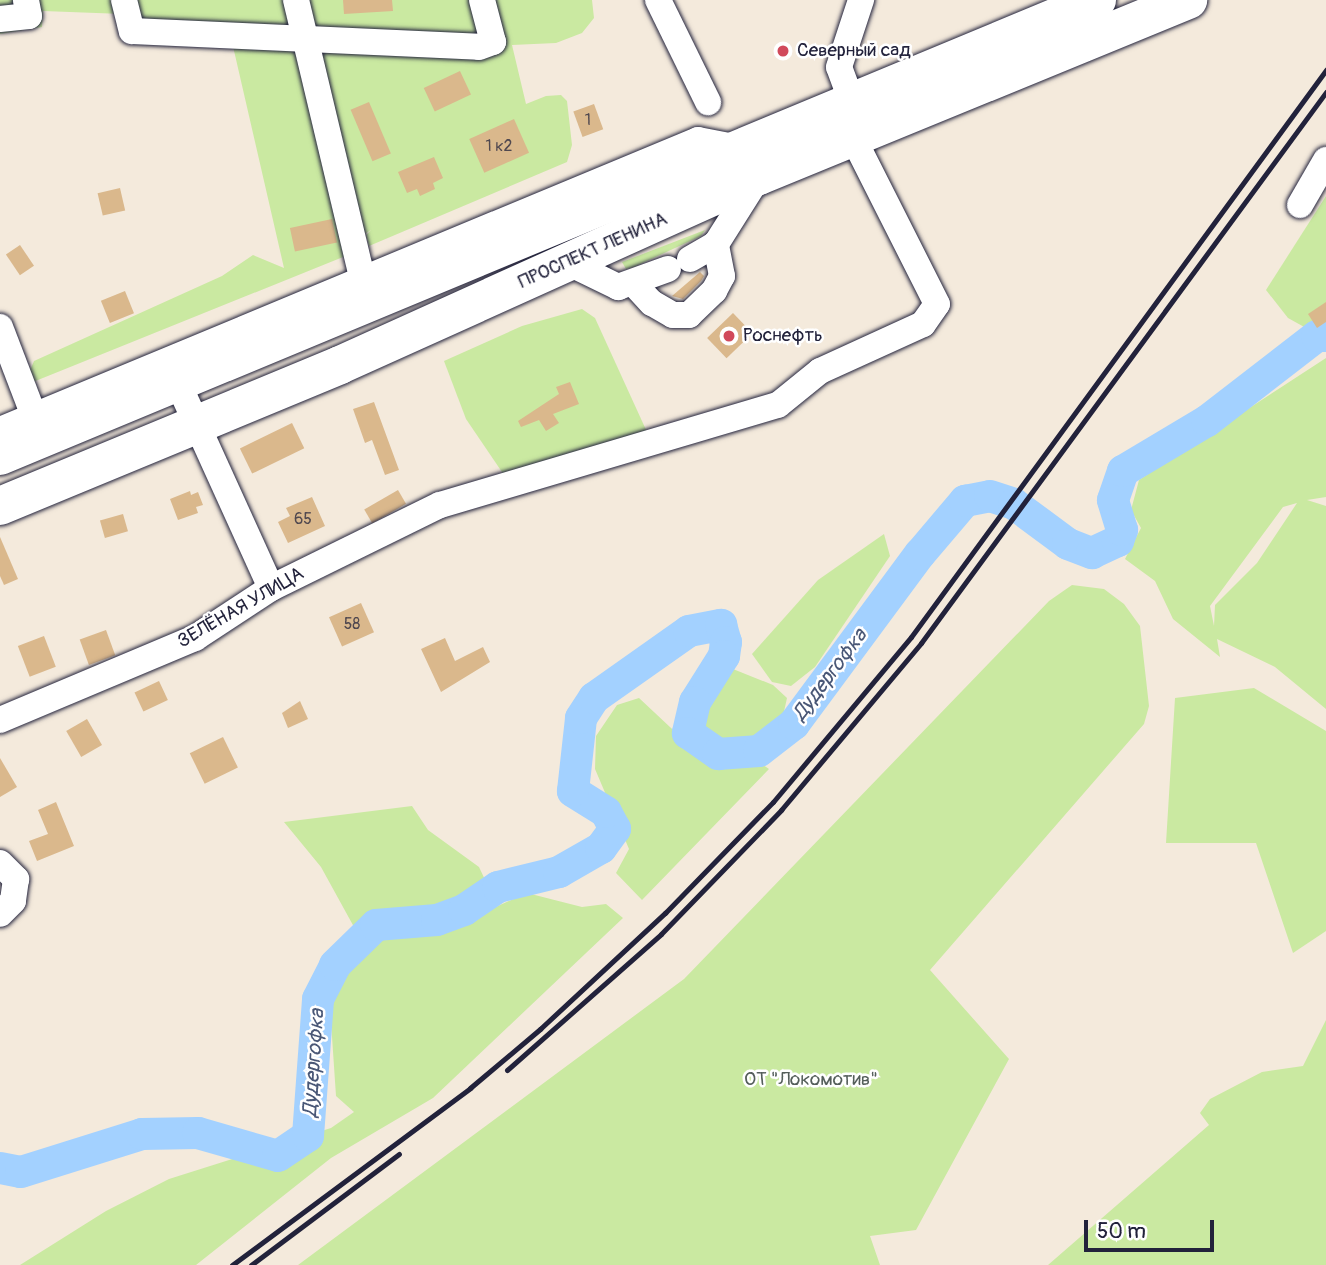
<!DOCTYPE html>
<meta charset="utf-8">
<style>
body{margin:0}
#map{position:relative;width:1326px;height:1265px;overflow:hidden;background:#f4eadc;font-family:Pangolin,sans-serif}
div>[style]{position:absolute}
.green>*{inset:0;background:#cae9a1}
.river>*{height:32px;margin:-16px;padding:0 16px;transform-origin:16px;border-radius:16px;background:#a3d1ff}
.building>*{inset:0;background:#dab88c;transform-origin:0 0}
.roads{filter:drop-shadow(0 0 2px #22223b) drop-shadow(0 0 2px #22223b)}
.minor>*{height:26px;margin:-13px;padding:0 13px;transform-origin:13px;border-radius:13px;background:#fff}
.highway>*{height:38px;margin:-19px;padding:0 19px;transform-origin:19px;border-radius:19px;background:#fff}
.rail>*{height:5px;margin:-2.5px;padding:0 2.5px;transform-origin:2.5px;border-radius:2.5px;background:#22223b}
.dots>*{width:19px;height:19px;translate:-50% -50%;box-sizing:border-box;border:4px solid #fff;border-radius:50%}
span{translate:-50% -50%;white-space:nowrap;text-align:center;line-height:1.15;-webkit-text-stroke:5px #fff;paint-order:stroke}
.number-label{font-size:16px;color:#50484f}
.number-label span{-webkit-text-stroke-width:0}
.poi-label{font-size:19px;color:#22223b}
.left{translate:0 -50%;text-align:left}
.street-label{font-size:19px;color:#22223b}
.park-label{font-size:19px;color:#545e5a}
.water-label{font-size:21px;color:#495776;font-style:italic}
.scale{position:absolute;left:1084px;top:1220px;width:130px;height:32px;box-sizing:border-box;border:4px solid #22223b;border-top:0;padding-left:9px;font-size:21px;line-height:24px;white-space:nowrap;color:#22223b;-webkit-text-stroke:5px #fff;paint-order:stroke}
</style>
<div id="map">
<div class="green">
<div style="clip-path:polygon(0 0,592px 0,594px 18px,582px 33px,556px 43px,512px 45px,526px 104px,546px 96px,561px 95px,567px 101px,572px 145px,567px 162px,369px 246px,366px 235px,371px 230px,347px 246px,348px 255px,33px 382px,29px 373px,34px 361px,222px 276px,253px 255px,284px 268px,232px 42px,123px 14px,43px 11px,42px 27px,0 34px)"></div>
<div style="clip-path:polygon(1326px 196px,1326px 327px,1315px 333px,1288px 318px,1266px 290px)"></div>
<div style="clip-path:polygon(705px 230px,701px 236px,634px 267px,626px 269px,622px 262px)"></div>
<div style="clip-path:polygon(582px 309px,595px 318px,647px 432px,504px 475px,466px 419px,444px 361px,522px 326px)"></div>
<div style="clip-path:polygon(evenodd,1326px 358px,1326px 497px,1307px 500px,1326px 506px,1326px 709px,1275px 667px,1217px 639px,1220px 657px,1173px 619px,1155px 581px,1125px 559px,1141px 528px,1131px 510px,1139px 480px,1326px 358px,1297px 503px,1257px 563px,1215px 605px,1214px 626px,1210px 606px,1283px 507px,1297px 503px)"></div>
<div style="clip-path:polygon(884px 534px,890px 556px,815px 667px,791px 686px,772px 682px,752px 654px,818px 580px)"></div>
<div style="clip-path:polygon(1072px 585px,1104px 589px,1124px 604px,1140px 626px,1149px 706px,1144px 724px,930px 970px,1009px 1059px,916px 1230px,870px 1236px,880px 1265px,298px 1265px,684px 979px,1049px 601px)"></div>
<div style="clip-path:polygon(728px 667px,773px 685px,787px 698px,781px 725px,766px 737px,740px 745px,714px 742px,701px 731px,702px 710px)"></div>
<div style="clip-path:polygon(1254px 688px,1326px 731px,1326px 931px,1293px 953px,1256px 843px,1166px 843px,1175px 698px)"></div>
<div style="clip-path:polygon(639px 698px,702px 757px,757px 761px,769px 769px,642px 900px,616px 873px,629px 849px,595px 769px,596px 736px,617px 705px)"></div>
<div style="clip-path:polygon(412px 806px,428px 830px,479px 867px,487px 884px,458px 907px,354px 927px,321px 867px,284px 822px)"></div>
<div style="clip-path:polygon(527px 893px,582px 907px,606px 904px,623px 918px,433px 1098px,331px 1158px,196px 1265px,20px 1265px,106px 1211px,169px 1179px,331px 1128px,354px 1112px,336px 1096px,330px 1007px,337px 981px,385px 937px,444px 930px)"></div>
<div style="clip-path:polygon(1326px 1020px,1326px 1265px,1048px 1265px,1209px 1125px,1200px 1113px,1210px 1099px,1262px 1072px,1303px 1066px)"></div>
</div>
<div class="river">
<div style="left:0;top:1168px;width:21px;rotate:11deg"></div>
<div style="left:21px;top:1172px;width:127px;rotate:-17.4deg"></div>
<div style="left:142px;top:1134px;width:56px;rotate:-1deg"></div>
<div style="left:198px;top:1133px;width:83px;rotate:16deg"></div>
<div style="left:278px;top:1156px;width:36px;rotate:-34deg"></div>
<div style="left:308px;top:1136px;width:137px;rotate:-85.8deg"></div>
<div style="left:318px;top:999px;width:38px;rotate:-63deg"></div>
<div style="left:335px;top:965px;width:57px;rotate:-44.3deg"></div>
<div style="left:376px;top:925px;width:61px;rotate:-4.7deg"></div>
<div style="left:437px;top:920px;width:29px;rotate:-20deg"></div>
<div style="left:464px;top:910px;width:41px;rotate:-34.1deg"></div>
<div style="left:498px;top:887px;width:63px;rotate:-13.8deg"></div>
<div style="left:559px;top:872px;width:48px;rotate:-29.7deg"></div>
<div style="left:601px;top:848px;width:24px;rotate:-54deg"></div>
<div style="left:615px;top:829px;width:19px;rotate:-118deg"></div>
<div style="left:606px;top:812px;width:39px;rotate:-148deg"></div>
<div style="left:573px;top:791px;width:73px;rotate:-83.7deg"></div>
<div style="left:581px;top:718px;width:24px;rotate:-57deg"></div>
<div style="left:594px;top:698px;width:116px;rotate:-35.2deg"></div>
<div style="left:689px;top:631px;width:33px;rotate:-11deg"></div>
<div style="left:721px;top:625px;width:18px;rotate:74deg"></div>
<div style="left:726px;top:642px;width:14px;rotate:98deg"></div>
<div style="left:724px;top:656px;width:54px;rotate:122.2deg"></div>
<div style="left:695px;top:702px;width:32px;rotate:103deg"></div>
<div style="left:688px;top:733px;width:37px;rotate:35deg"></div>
<div style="left:718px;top:754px;width:41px;rotate:-4.2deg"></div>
<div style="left:759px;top:751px;width:44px;rotate:-37.6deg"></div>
<div style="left:794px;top:724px;width:212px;rotate:-53.5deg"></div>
<div style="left:920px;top:554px;width:70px;rotate:-49.7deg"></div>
<div style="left:965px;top:501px;width:25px;rotate:-11deg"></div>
<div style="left:990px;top:496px;width:25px;rotate:18deg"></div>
<div style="left:1014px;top:504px;width:67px;rotate:36.5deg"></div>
<div style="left:1068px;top:544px;width:26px;rotate:21deg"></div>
<div style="left:1092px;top:553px;width:29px;rotate:-25deg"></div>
<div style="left:1118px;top:541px;width:12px;rotate:-70deg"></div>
<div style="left:1122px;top:530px;width:31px;rotate:-107deg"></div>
<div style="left:1113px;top:500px;width:31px;rotate:-71deg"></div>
<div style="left:1123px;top:471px;width:98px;rotate:-30.8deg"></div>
<div style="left:1207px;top:421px;width:139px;rotate:-37.7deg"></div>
<div style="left:1317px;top:336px;width:9px"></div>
</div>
<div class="building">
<div style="clip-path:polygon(343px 0,392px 0,393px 11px,344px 14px)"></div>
<div style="left:460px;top:71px;width:26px;height:40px;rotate:65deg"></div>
<div style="left:369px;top:102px;width:56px;height:20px;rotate:67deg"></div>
<div style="left:594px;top:104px;width:27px;height:22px;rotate:70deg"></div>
<div style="left:514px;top:119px;width:37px;height:49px;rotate:66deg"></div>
<div style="clip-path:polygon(434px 157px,443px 178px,433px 183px,435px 189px,420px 196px,417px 189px,407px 193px,398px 172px)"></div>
<div style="left:120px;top:188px;width:23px;height:23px;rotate:77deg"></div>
<div style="left:332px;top:219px;width:24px;height:43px;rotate:78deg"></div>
<div style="left:20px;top:245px;width:25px;height:17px;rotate:56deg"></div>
<div style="clip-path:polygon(700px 272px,704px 276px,701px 281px,683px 299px,672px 296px)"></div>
<div style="left:125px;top:291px;width:24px;height:26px;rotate:68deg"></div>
<div style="clip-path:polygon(1326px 302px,1326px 322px,1317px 328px,1308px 314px)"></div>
<div style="left:733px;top:313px;width:28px;height:36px;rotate:46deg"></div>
<div style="clip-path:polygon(570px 382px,579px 404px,553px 414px,559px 423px,546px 431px,539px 420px,521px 427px,518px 421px,559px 394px,556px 387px)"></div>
<div style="clip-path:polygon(374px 402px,399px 470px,385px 475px,372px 440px,365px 443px,353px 409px)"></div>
<div style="left:292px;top:423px;width:28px;height:58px;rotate:64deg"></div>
<div style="left:398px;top:490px;width:16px;height:39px;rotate:60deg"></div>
<div style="clip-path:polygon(190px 491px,191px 495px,198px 492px,203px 505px,196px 507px,198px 513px,178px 520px,170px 499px)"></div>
<div style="clip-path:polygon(312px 497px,325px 526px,288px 543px,278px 522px,290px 516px,286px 508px)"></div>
<div style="left:123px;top:514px;width:18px;height:24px;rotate:74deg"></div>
<div style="clip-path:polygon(0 537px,18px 579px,4px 585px,0 576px)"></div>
<div style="left:361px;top:603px;width:32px;height:35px;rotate:66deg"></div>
<div style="left:106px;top:630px;width:27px;height:28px;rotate:70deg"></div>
<div style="left:44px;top:636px;width:33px;height:28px;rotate:69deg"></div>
<div style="clip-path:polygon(445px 638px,455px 661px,483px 647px,490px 662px,441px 692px,421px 649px)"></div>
<div style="left:159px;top:681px;width:21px;height:27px;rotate:65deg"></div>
<div style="clip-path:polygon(300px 701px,308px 719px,288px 728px,282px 713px)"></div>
<div style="left:87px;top:719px;width:30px;height:24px;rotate:60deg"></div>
<div style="left:223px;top:737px;width:34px;height:37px;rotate:64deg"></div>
<div style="clip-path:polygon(0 758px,17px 787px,0 797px)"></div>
<div style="clip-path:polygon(56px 802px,74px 846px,37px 861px,29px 841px,48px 834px,38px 810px)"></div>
</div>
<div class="roads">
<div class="minor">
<div style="left:124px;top:0;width:32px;rotate:76deg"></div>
<div style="left:132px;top:31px;width:347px;rotate:2.6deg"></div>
<div style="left:479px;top:47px;width:15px;rotate:-20deg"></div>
<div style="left:493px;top:42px;width:43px;rotate:-104.7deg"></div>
<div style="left:296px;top:0;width:290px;rotate:76.6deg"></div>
<div style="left:658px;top:0;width:114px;rotate:63.9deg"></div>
<div style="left:0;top:19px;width:29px;rotate:-6deg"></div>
<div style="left:29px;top:16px;width:16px;rotate:-101deg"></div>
<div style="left:853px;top:105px;width:40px;rotate:-110.2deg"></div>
<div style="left:839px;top:67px;width:71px;rotate:-71.8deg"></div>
<div style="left:1300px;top:205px;width:52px;rotate:-60deg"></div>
<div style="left:690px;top:259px;width:30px;rotate:-30deg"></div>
<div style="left:716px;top:244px;width:80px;rotate:-57.7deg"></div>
<div style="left:569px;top:263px;width:55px;rotate:26.1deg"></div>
<div style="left:618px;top:287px;width:53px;rotate:-19.8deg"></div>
<div style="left:634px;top:284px;width:26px;rotate:47deg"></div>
<div style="left:652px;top:303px;width:24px;rotate:30deg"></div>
<div style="left:673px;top:315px;width:16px"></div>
<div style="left:689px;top:315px;width:35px;rotate:-44deg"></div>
<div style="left:714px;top:291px;width:17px;rotate:-62deg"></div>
<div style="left:722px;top:276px;width:33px;rotate:-101deg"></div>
<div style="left:0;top:327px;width:95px;rotate:69.1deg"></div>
<div style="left:178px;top:383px;width:225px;rotate:65.6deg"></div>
<div style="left:0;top:430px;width:756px;rotate:-22.56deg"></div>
<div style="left:698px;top:140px;width:42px;rotate:11deg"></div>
<div style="left:0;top:720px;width:212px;rotate:-22.8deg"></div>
<div style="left:195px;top:638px;width:91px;rotate:-33.3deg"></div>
<div style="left:271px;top:588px;width:188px;rotate:-26.2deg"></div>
<div style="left:440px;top:505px;width:352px;rotate:-16.5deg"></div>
<div style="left:778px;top:405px;width:54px;rotate:-39deg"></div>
<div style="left:820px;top:371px;width:113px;rotate:-24.5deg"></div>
<div style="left:923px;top:324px;width:24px;rotate:-55deg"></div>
<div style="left:937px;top:304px;width:186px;rotate:-116.8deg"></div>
<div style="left:0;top:863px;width:23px;rotate:45deg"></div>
<div style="left:16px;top:879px;width:22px;rotate:98deg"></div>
<div style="left:13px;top:901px;width:18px;rotate:135deg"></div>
</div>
<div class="highway">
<div style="left:0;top:456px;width:1188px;rotate:-22.57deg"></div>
<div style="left:0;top:506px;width:368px;rotate:-22.5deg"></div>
<div style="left:340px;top:365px;width:460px;rotate:-24.3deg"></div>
<div style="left:759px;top:176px;width:464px;rotate:-22.3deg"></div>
</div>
</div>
<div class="rail">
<div style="left:507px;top:1070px;width:205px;rotate:-41.4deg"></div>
<div style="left:661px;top:934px;width:173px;rotate:-45.9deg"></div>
<div style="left:781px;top:810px;width:218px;rotate:-50deg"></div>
<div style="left:921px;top:643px;width:684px;rotate:-53.68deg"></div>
<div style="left:232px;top:1265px;width:297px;rotate:-36.6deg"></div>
<div style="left:470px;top:1088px;width:92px;rotate:-40.1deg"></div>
<div style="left:540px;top:1029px;width:171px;rotate:-42.9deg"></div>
<div style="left:665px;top:913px;width:155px;rotate:-45.8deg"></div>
<div style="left:773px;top:802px;width:215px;rotate:-50.1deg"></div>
<div style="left:911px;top:637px;width:703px;rotate:-53.8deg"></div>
<div style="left:251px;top:1265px;width:185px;rotate:-36.9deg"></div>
</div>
<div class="dots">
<div style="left:783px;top:51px;background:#d1495b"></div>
<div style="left:729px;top:336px;background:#d1495b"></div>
</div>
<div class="number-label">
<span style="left:588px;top:120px">1</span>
<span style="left:499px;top:146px">1 к2</span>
<span style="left:303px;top:519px">65</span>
<span style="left:352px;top:624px">58</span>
</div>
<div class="poi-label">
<span class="left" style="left:797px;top:51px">Северный сад</span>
<span class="left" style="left:743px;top:336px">Роснефть</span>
</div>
<div class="street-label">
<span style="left:593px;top:251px;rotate:-24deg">ПРОСПЕКТ ЛЕНИНА</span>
<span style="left:241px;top:608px;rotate:-30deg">ЗЕЛЁНАЯ УЛИЦА</span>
</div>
<div class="park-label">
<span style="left:811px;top:1080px">ОТ "Локомотив"</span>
</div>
<div class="water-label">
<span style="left:830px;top:675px;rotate:-53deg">Дудергофка</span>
<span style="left:314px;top:1063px;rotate:-86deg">Дудергофка</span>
</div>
<div class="scale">50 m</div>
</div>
